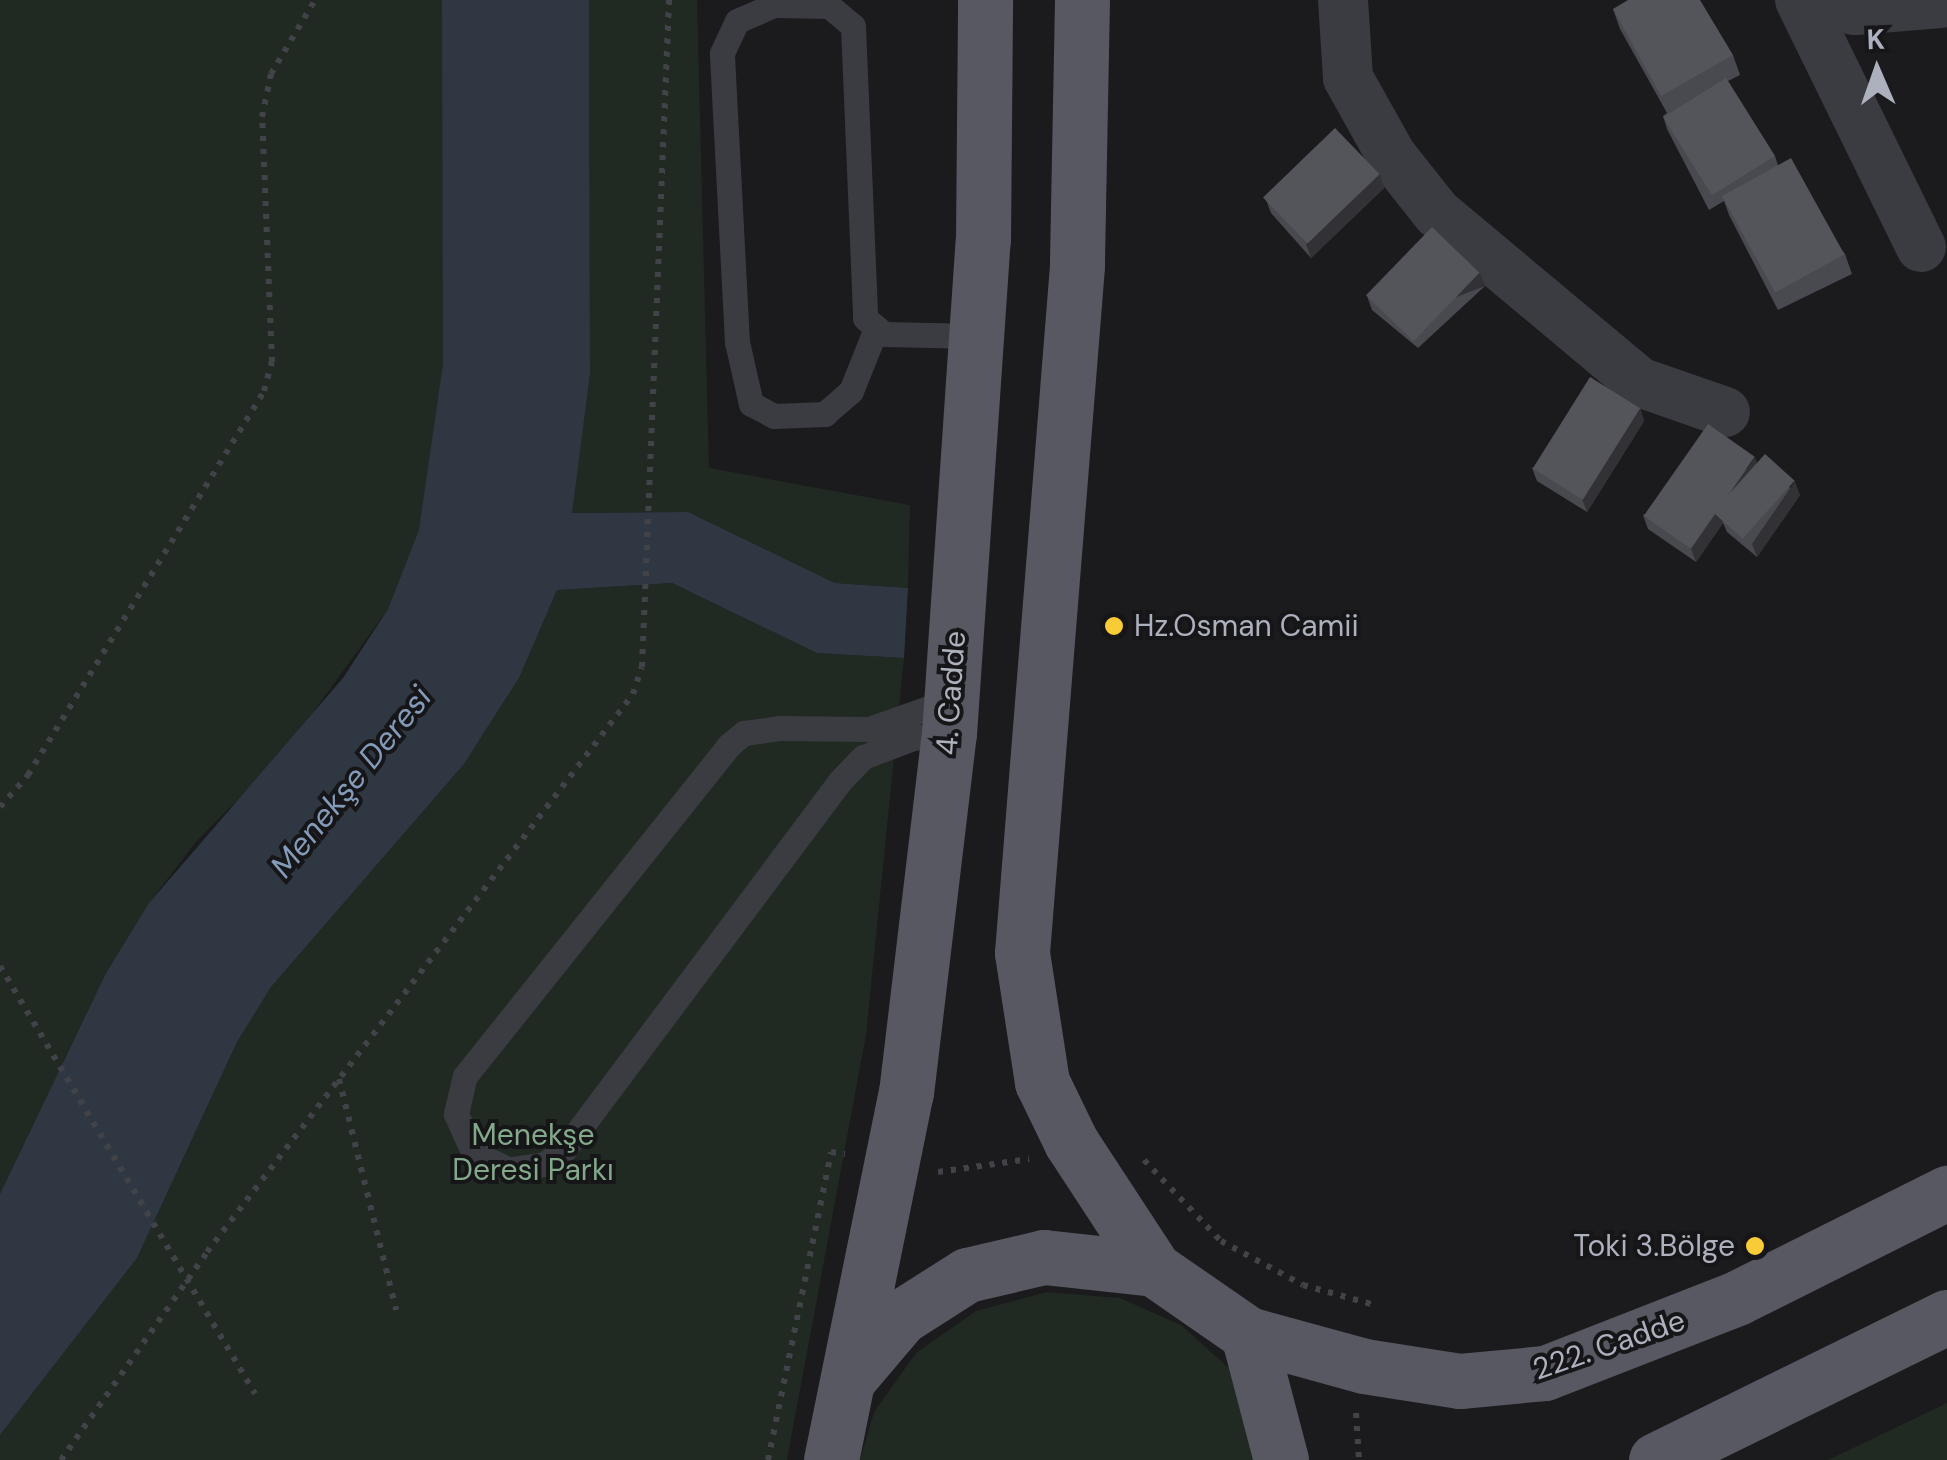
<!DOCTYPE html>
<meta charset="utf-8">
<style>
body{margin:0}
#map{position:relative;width:1947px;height:1460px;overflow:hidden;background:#1b1a1d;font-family:"DM Sans",sans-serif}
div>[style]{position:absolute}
.green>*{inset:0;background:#202922}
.water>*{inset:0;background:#2f3842}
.path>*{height:6px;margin-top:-3px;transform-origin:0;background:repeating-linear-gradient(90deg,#414349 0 5px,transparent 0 13px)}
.service>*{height:25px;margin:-12.5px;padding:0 12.5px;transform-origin:12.5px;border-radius:12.5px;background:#3b3c42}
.minor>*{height:50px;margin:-25px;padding:0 25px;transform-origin:25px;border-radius:25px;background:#3b3c42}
.tertiary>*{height:55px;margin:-27.5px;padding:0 27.5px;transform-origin:27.5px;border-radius:27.5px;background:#3b3c42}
.primary>*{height:55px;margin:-27.5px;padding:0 27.5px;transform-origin:27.5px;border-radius:27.5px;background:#575861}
.path-bridge>*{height:6px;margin-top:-3px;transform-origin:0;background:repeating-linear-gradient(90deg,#414349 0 5px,transparent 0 13px)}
.wall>*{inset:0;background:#494a4f}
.shaded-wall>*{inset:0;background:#323236;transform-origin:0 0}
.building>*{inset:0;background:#54555b;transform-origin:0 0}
.dots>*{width:28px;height:28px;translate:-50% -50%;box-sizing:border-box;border:5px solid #161518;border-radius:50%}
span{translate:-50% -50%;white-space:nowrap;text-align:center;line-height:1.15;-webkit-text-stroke:8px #161518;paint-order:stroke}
.poi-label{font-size:30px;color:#adb0bd}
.left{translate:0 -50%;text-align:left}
.right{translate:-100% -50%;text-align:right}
.street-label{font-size:30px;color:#adb0bd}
.park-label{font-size:30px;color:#83a88a}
.water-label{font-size:32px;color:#839ab8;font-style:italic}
.north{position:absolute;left:1827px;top:20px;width:100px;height:100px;-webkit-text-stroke:8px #161518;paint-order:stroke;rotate:358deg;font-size:28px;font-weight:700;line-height:40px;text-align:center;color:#adb0bd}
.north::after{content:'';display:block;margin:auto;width:35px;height:45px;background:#adb0bd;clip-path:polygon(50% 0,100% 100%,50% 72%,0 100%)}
</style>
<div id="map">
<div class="green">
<div style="clip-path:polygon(0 0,442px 0,446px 191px,443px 364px,433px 452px,419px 531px,388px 609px,286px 750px,196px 842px,149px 903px,106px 973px,0 1194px)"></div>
<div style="clip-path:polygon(589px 0,697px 0,709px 468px,910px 505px,908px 588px,835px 583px,688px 512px,571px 513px,590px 374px)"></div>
<div style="clip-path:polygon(672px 583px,817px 653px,904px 658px,866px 1035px,787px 1460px,0 1460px,0 1435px,137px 1258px,237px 1042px,271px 987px,464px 764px,519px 678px,557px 590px)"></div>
<div style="clip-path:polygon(1047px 1292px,1120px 1298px,1181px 1325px,1231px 1370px,1270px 1460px,860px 1460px,874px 1412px,916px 1353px,976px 1311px)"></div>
<div style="clip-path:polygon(1947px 1403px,1947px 1460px,1828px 1460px)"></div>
</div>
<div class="water">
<div style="clip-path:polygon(442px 0,589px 0,590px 374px,572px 513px,688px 512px,835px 583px,908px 588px,904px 658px,817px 653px,672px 583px,557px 590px,519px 678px,464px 764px,271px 987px,237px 1042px,137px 1258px,0 1435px,0 1194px,106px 973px,149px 903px,343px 678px,388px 609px,419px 530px,443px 364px)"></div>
</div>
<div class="path">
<div style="left:0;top:807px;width:43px;rotate:-48.8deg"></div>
<div style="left:28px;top:775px;width:451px;rotate:-58.4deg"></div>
<div style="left:264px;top:391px;width:30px;rotate:-75deg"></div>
<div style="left:272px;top:362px;width:245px;rotate:-92.3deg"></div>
<div style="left:262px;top:117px;width:44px;rotate:-78.2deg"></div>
<div style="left:271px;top:74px;width:86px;rotate:-59.3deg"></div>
<div style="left:339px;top:1079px;width:238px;rotate:76.1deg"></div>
<div style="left:1144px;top:1160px;width:112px;rotate:46.5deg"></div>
<div style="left:1221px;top:1241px;width:93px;rotate:28.2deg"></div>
<div style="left:1303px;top:1285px;width:75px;rotate:15.5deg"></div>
<div style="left:938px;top:1172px;width:92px;rotate:-8.1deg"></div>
<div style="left:1356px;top:1413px;width:47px;rotate:86.3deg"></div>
<div style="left:61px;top:1460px;width:254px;rotate:-54.9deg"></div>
<div style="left:207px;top:1252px;width:702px;rotate:-52.64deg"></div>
<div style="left:633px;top:694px;width:28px;rotate:-72deg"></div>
<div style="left:642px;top:667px;width:668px;rotate:-87.68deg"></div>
<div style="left:768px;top:1460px;width:314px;rotate:-78.4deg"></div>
<div style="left:831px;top:1152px;width:14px;rotate:8deg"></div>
</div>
<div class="service">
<div style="left:875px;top:331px;width:65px;rotate:111.8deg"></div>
<div style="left:851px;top:391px;width:35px;rotate:139deg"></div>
<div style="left:825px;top:414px;width:51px;rotate:177.8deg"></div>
<div style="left:774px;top:416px;width:26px;rotate:-152deg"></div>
<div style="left:751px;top:404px;width:64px;rotate:-102.7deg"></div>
<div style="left:737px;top:342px;width:289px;rotate:-93deg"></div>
<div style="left:722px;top:53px;width:35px;rotate:-65deg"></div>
<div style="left:737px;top:21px;width:40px;rotate:-23.4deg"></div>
<div style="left:774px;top:5px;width:55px;rotate:1deg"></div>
<div style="left:829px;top:6px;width:31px;rotate:40deg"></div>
<div style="left:853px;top:26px;width:292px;rotate:87.6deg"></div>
<div style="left:865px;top:318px;width:25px;rotate:40deg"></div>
<div style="left:884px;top:334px;width:92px;rotate:1.2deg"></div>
<div style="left:949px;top:734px;width:36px;rotate:174deg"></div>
<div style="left:913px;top:738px;width:53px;rotate:159.2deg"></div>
<div style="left:863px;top:757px;width:33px;rotate:134deg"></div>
<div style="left:840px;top:781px;width:461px;rotate:126.8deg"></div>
<div style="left:564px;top:1150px;width:24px;rotate:144deg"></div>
<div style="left:545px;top:1164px;width:36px;rotate:171deg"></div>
<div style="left:509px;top:1170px;width:40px;rotate:-153.4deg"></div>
<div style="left:473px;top:1152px;width:42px;rotate:-114.1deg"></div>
<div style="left:456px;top:1114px;width:39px;rotate:-77deg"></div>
<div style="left:465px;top:1076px;width:423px;rotate:-51.4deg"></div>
<div style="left:729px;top:745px;width:19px;rotate:-39deg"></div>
<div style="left:744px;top:733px;width:36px;rotate:-8deg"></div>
<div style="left:780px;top:728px;width:89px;rotate:0.6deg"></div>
<div style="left:869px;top:729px;width:87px;rotate:-19.5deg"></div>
</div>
<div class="minor">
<div style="left:1343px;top:0;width:78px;rotate:86.3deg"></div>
<div style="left:1348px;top:78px;width:88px;rotate:60.8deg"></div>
<div style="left:1391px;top:155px;width:74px;rotate:51.6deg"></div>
<div style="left:1437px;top:213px;width:263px;rotate:39.9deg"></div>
<div style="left:1639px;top:382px;width:91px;rotate:19.2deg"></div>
<div style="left:1800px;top:0;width:275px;rotate:63.9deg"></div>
</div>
<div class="tertiary">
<div style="left:1812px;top:0;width:44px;rotate:9.2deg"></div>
<div style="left:1855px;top:7px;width:85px;rotate:-4.7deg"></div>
</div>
<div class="primary">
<div style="left:1082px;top:0;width:266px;rotate:91.1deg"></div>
<div style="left:1077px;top:266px;width:689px;rotate:94.58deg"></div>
<div style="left:1022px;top:953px;width:131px;rotate:81.2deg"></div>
<div style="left:1042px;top:1082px;width:67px;rotate:64.2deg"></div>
<div style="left:1071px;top:1142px;width:152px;rotate:56.8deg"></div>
<div style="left:1248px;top:1334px;width:120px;rotate:15.4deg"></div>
<div style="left:1364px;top:1366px;width:97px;rotate:8.9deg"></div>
<div style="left:1460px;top:1381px;width:85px;rotate:-5.4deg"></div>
<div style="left:1545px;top:1373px;width:206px;rotate:-21.3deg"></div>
<div style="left:1737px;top:1298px;width:235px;rotate:-26.6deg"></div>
<div style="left:851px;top:1376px;width:77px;rotate:-49.7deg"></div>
<div style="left:901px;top:1317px;width:78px;rotate:-32.5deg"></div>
<div style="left:967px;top:1275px;width:79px;rotate:-13.2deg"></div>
<div style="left:1044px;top:1257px;width:111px;rotate:6.2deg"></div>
<div style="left:1154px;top:1269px;width:114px;rotate:34.7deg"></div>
<div style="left:1248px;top:1334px;width:130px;rotate:75.3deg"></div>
<div style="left:831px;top:1460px;width:375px;rotate:-78.5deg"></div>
<div style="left:906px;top:1093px;width:362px;rotate:-83.2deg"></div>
<div style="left:949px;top:734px;width:495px;rotate:-86.1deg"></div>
<div style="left:983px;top:240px;width:240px;rotate:-89.5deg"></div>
<div style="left:1656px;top:1460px;width:324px;rotate:-26.2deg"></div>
</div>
<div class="path-bridge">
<div style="left:0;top:966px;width:498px;rotate:59.2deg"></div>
</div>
<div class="wall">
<div style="clip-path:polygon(1613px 9px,1733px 55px,1740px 75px,1728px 81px,1775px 156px,1778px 165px,1845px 254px,1852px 274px,1778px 310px,1729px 215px,1724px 201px,1709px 210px,1667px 129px,1663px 116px,1667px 113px,1620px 29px)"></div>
<div style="clip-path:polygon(1380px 174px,1384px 188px,1311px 258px,1271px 213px,1266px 200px)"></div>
<div style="clip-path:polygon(1485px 286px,1418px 348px,1372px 310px,1367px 296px)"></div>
<div style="clip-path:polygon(1640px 408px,1644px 421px,1587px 512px,1537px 481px,1532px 468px)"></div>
<div style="clip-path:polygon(1758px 464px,1800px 495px,1757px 557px,1727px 532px,1723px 523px,1696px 562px,1648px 529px,1643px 515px)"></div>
</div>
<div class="shaded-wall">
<div style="clip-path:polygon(1380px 174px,1384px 188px,1311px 258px,1306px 244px)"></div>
<div style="left:1480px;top:273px;width:14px;height:91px;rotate:69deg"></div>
<div style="clip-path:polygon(1640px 408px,1644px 421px,1587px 512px,1582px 499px)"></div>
<div style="clip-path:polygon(1755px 457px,1760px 470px,1722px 519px,1723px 523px,1696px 562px,1691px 549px)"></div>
<div style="clip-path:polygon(1795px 481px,1800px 495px,1757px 557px,1752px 544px)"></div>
</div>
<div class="building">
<div style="clip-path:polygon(1628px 0,1700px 0,1733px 55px,1661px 96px,1613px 9px)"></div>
<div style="left:1726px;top:78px;width:92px;height:74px;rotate:58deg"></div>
<div style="left:1335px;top:128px;width:64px;height:100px;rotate:46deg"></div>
<div style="left:1791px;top:158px;width:110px;height:79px;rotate:61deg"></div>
<div style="left:1432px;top:227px;width:66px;height:95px;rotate:44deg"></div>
<div style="left:1590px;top:377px;width:59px;height:108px;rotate:32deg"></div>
<div style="left:1708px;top:424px;width:57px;height:112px;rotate:35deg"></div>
<div style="left:1765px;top:454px;width:40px;height:78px;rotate:42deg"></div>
</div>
<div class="dots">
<div style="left:1114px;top:626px;background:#f8cc37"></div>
<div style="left:1755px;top:1246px;background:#f8cc37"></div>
</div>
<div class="poi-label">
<span class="left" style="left:1134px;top:626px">Hz.Osman Camii</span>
<span class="right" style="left:1735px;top:1246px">Toki 3.Bölge</span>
</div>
<div class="street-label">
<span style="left:951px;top:693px;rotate:-86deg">4. Cadde</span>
<span style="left:1609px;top:1345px;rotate:-19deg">222. Cadde</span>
</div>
<div class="park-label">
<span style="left:533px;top:1152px">Menekşe<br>Deresi Parkı</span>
</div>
<div class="water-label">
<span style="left:351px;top:782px;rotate:-51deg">Menekşe Deresi</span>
</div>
<div class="north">K</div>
</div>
